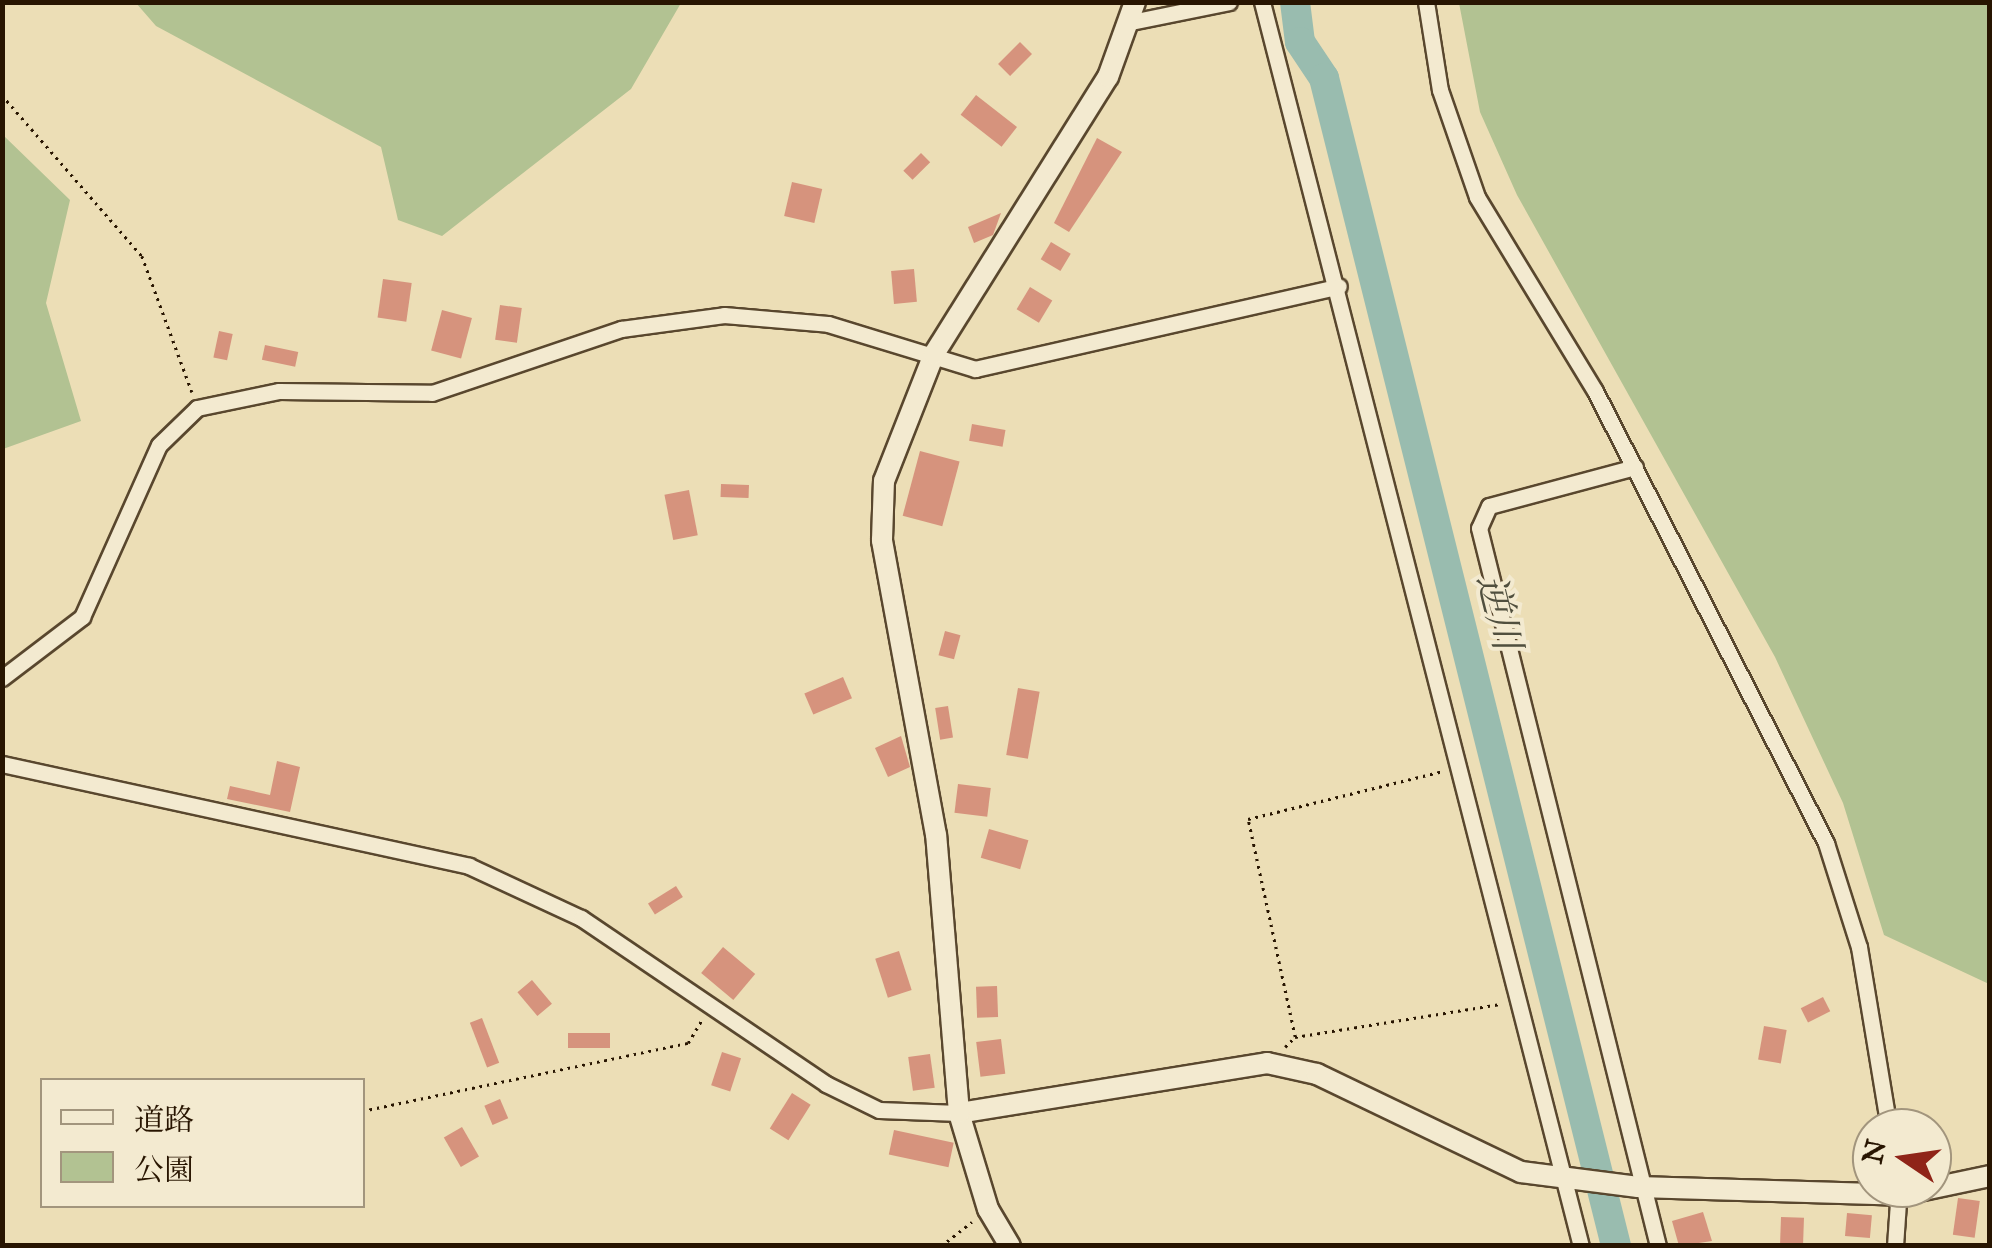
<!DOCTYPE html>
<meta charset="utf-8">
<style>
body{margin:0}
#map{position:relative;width:1992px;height:1248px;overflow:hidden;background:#ecdeb6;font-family:"IM FELL Great Primer","Noto Serif JP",serif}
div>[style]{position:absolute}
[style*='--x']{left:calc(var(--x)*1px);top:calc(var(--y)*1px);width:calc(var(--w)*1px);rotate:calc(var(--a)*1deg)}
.green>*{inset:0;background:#b2c292}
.river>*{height:30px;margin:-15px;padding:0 15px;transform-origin:15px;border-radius:15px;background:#99bcaf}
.building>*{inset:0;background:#d6937d;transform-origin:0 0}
.path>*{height:2.5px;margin-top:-1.25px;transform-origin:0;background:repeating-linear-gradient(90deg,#281501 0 2.5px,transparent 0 7.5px)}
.roads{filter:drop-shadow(2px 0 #59472e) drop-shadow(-2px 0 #59472e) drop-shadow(0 2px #59472e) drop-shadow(0 -2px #59472e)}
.street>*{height:15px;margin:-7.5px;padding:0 7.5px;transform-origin:7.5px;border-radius:7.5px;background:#f3ead0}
.secondary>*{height:20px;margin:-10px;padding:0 10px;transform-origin:10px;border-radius:10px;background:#f3ead0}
span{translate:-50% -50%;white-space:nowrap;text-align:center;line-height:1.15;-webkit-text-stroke:8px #f3ead0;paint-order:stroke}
.water-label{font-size:38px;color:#504f3e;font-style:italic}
.frame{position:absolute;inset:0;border:5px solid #281501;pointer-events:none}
.legend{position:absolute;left:40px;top:1078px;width:325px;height:130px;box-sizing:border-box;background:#f3ead0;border:2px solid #a2957d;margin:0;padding:12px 18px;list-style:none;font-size:30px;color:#281501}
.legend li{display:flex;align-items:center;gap:20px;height:50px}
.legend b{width:50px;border:2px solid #a2957d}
.north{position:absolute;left:1852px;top:1108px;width:100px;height:100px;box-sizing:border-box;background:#f3ead0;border:2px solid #a2957d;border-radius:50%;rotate:283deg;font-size:28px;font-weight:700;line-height:40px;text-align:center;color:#281501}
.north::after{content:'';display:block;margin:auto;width:35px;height:45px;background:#8f2418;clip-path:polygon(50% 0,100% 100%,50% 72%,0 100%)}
</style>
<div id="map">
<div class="green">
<div style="clip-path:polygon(136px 3px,681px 3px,631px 89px,442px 236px,398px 220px,381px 147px,156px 26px)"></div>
<div style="clip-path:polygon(1459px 3px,1989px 3px,1989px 984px,1884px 935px,1843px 803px,1775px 657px,1517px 195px,1480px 112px)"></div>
<div style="clip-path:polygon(3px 135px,70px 200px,46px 303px,81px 421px,3px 449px)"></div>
</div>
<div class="river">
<div style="--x:1295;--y:2;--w:40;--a:82.9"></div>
<div style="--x:1300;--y:42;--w:43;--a:56.3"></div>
<div style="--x:1324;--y:78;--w:1204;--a:75.96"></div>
</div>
<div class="building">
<div style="left:1020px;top:42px;width:17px;height:31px;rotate:45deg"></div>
<div style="left:976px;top:95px;width:52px;height:25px;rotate:38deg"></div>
<div style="clip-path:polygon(1097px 138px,1122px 152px,1069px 232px,1054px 223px)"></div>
<div style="left:921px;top:153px;width:13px;height:25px;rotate:45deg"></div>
<div style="left:792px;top:182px;width:31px;height:35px;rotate:13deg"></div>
<div style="clip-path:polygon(1001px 213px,993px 235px,974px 243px,968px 227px)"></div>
<div style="left:1051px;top:242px;width:23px;height:20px;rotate:31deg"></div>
<div style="left:914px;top:269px;width:33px;height:23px;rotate:85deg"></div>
<div style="left:383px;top:279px;width:29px;height:39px;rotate:8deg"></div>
<div style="left:1030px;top:287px;width:26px;height:26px;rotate:31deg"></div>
<div style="left:500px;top:305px;width:22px;height:35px;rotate:8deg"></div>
<div style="left:442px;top:310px;width:31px;height:42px;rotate:15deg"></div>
<div style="left:219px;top:331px;width:14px;height:27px;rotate:12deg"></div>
<div style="left:265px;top:345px;width:34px;height:15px;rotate:12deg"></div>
<div style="left:972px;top:424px;width:34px;height:17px;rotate:10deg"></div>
<div style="left:920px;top:451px;width:41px;height:67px;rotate:15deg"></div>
<div style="left:721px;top:484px;width:28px;height:13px;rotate:2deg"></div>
<div style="left:689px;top:490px;width:46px;height:25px;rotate:79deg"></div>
<div style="left:945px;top:631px;width:16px;height:25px;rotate:15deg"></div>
<div style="left:843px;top:677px;width:23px;height:42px;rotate:67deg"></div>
<div style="left:1018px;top:688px;width:22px;height:68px;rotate:10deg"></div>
<div style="left:948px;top:706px;width:32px;height:13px;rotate:81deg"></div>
<div style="clip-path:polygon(901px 736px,910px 767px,888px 777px,875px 748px)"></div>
<div style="clip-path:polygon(277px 761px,300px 767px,290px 812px,227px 799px,230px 786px,270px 795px)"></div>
<div style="left:958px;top:784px;width:33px;height:29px;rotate:7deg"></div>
<div style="left:989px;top:829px;width:41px;height:30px;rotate:16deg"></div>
<div style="left:676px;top:886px;width:13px;height:33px;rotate:58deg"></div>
<div style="left:723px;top:947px;width:42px;height:34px;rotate:40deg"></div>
<div style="left:899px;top:951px;width:41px;height:25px;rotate:72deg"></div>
<div style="left:532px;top:980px;width:31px;height:19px;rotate:50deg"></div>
<div style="left:997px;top:986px;width:31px;height:21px;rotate:88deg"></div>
<div style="left:1823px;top:997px;width:16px;height:25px;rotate:63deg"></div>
<div style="left:482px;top:1018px;width:48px;height:13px;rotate:69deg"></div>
<div style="left:1764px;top:1026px;width:23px;height:34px;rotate:10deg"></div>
<div style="left:610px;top:1033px;width:15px;height:42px;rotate:90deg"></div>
<div style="left:1001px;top:1039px;width:35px;height:25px;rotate:83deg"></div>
<div style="left:722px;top:1052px;width:20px;height:35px;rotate:18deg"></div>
<div style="left:930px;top:1054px;width:34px;height:22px;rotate:82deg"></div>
<div style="left:792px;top:1093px;width:22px;height:42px;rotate:32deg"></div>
<div style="left:500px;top:1099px;width:21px;height:17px;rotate:67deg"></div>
<div style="left:462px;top:1127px;width:34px;height:21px;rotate:60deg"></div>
<div style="left:894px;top:1130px;width:61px;height:25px;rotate:12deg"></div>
<div style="left:1958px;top:1198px;width:22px;height:37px;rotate:8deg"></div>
<div style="clip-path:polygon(1703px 1212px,1712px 1241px,1679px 1246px,1672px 1221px)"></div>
<div style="left:1847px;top:1213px;width:25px;height:23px;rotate:5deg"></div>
<div style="left:1781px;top:1217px;width:23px;height:29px;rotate:2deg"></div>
</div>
<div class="path">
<div style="--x:2;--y:95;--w:213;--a:49"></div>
<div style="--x:142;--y:256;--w:145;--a:69.8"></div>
<div style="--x:1295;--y:1037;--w:223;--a:-102.2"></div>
<div style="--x:1248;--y:819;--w:201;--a:-13.8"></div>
<div style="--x:1285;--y:1047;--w:14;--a:-45"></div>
<div style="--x:1295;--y:1037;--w:208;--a:-9.1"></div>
<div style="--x:362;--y:1111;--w:333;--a:-11.8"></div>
<div style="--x:688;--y:1043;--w:26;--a:-59"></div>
<div style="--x:941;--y:1246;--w:39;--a:-38"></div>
</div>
<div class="roads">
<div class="street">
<div style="--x:1262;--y:2;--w:1284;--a:75.62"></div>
<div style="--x:1426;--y:2;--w:89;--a:81"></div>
<div style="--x:1440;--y:90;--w:113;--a:70.9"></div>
<div style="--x:1477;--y:197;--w:227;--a:58.7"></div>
<div style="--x:1595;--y:391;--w:508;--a:62.93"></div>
<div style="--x:1826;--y:843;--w:109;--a:72.4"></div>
<div style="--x:1859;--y:947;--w:183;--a:80.6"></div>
<div style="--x:1131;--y:22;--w:100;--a:-11.5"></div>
<div style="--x:1635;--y:467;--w:151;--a:165"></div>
<div style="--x:1489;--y:506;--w:24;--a:114"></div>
<div style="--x:1479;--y:528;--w:740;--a:76"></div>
<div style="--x:2;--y:678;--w:101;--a:-37.3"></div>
<div style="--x:82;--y:617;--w:188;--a:-65.9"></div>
<div style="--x:159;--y:445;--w:53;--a:-44.2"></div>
<div style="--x:197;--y:408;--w:84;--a:-11.7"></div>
<div style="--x:279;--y:391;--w:153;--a:0.7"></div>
<div style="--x:432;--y:393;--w:200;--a:-18.7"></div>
<div style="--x:621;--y:329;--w:104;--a:-7.7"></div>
<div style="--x:724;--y:315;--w:104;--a:4.9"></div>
<div style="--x:828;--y:324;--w:154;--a:17"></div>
<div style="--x:975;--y:369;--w:373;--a:-12.8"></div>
<div style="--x:2;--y:764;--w:478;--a:12.3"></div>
<div style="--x:469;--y:866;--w:123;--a:24.9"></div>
<div style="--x:581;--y:918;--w:296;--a:34.1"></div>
<div style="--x:826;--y:1084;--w:59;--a:26.1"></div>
<div style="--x:879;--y:1110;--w:80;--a:2.1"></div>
<div style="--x:1895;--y:1246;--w:58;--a:-86.1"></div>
</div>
<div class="secondary">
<div style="--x:959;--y:1113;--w:312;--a:-9.2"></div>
<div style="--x:1267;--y:1063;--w:51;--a:12.4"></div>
<div style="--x:1317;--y:1074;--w:226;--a:25.7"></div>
<div style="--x:1521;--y:1172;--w:118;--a:7.3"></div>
<div style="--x:1638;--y:1187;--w:262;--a:1.7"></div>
<div style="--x:1900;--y:1195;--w:92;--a:-11.9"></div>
<div style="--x:1010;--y:1246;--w:43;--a:-120.7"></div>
<div style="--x:988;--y:1209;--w:100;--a:-106.8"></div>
<div style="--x:959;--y:1113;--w:279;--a:-94.7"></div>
<div style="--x:936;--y:835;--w:300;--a:-100.4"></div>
<div style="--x:882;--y:540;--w:59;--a:-88.1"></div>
<div style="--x:884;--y:481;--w:136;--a:-68.5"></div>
<div style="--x:934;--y:354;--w:327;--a:-57.9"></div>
<div style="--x:1108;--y:77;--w:80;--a:-70.2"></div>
</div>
</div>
<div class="water-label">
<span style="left:1499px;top:612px;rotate:76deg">逆川</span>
</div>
<div class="frame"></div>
<ul class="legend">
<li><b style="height:12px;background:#f3ead0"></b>道路</li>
<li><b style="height:28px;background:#b2c292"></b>公園</li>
</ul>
<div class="north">N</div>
</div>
